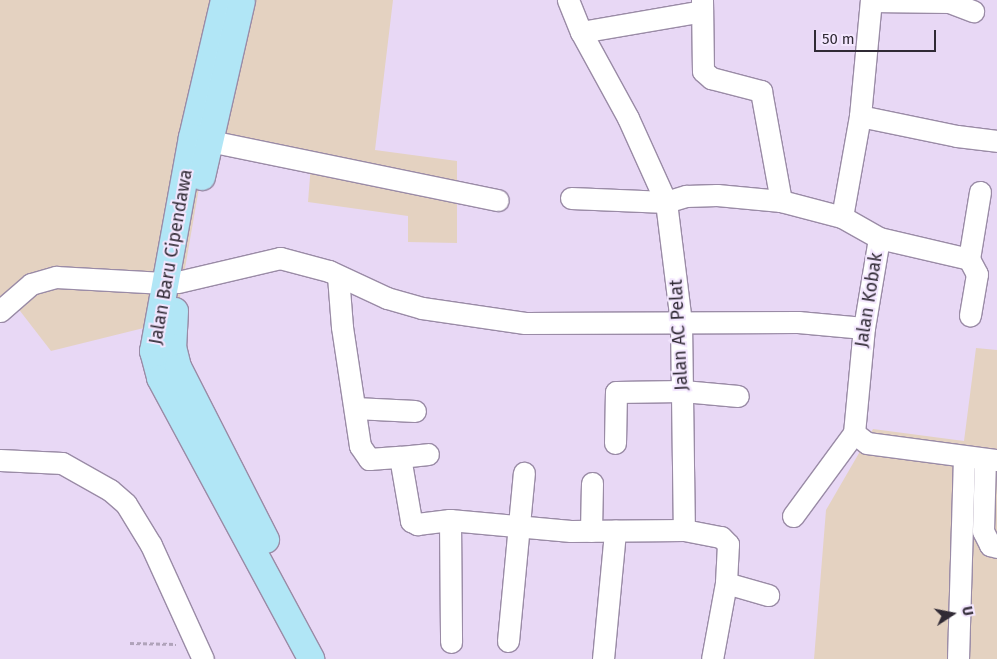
<!DOCTYPE html>
<style>
body{margin:0}
#map{position:relative;width:997px;height:659px;overflow:hidden;background:#e8d8f5;font-family:"Fira Sans",sans-serif}
div>[style]{position:absolute}
[style*='--x']{left:calc(var(--x)*1px);top:calc(var(--y)*1px);width:calc(var(--w)*1px);rotate:calc(var(--a)*1deg)}
.industrial>*{inset:0;background:#e4d2c1}
.path>*{height:3px;margin-top:-1.5px;transform-origin:0;background:repeating-linear-gradient(90deg,#b0a3ba 0 4px,transparent 0 6.5px)}
.roads{filter:drop-shadow(1px 0 #9a8ba6) drop-shadow(-1px 0 #9a8ba6) drop-shadow(0 1px #9a8ba6) drop-shadow(0 -1px #9a8ba6)}
.minor>*{height:21px;margin:-10.5px;padding:0 10.5px;transform-origin:10.5px;border-radius:10.5px;background:#fff}
.major>*{height:26px;margin:-13px;padding:0 13px;transform-origin:13px;border-radius:13px;background:#b1e6f6}
span{translate:-50% -50%;white-space:nowrap;text-align:center;line-height:1.15;-webkit-text-stroke:4px #f3e6fe;paint-order:stroke}
.street-label{font-size:18px;color:#302a35}
.north{position:absolute;left:927px;top:589px;width:50px;height:50px;-webkit-text-stroke:4px #f3e6fe;paint-order:stroke;rotate:79deg;font-size:14px;font-weight:700;line-height:20px;text-align:center;color:#302a35}
.north::after{content:'';display:block;margin:auto;width:18px;height:22px;background:#302a35;clip-path:polygon(50% 0,100% 100%,50% 72%,0 100%)}
.scale{position:absolute;left:814px;top:30px;width:122px;height:22px;box-sizing:border-box;border:2px solid #302a35;border-top:0;padding-left:6px;font-size:15px;line-height:18px;white-space:nowrap;color:#302a35;-webkit-text-stroke:4px #f3e6fe;paint-order:stroke}
</style>
<div id="map">
<div class="industrial">
<div style="clip-path:polygon(0 0,393px 0,375px 150px,457px 161px,457px 243px,408px 242px,408px 216px,308px 202px,311px 164px,207px 142px,176px 320px,51px 351px,10px 298px,0 299px)"></div>
<div style="clip-path:polygon(976px 348px,997px 350px,997px 659px,814px 659px,826px 510px,873px 429px,964px 441px)"></div>
</div>
<div class="path">
<div style="--x:130;--y:643;--w:46;--a:1.2"></div>
</div>
<div class="roads">
<div class="minor">
<div style="--x:568;--y:0;--w:35;--a:68"></div>
<div style="--x:581;--y:32;--w:98;--a:61.3"></div>
<div style="--x:628;--y:118;--w:92;--a:65.7"></div>
<div style="--x:666;--y:202;--w:121;--a:82.9"></div>
<div style="--x:681;--y:322;--w:208;--a:89.2"></div>
<div style="--x:684;--y:530;--w:38;--a:11"></div>
<div style="--x:721;--y:537;--w:10;--a:45"></div>
<div style="--x:728;--y:544;--w:39;--a:93"></div>
<div style="--x:726;--y:583;--w:77;--a:100.4"></div>
<div style="--x:702;--y:0;--w:71;--a:89.2"></div>
<div style="--x:703;--y:71;--w:11;--a:41"></div>
<div style="--x:711;--y:78;--w:52;--a:14.6"></div>
<div style="--x:761;--y:91;--w:112;--a:79.7"></div>
<div style="--x:871;--y:1;--w:78;--a:0.7"></div>
<div style="--x:949;--y:2;--w:26;--a:21"></div>
<div style="--x:581;--y:32;--w:123;--a:-9.8"></div>
<div style="--x:860;--y:116;--w:99;--a:11.7"></div>
<div style="--x:957;--y:136;--w:40;--a:7.1"></div>
<div style="--x:195;--y:138;--w:309;--a:11.6"></div>
<div style="--x:571;--y:198;--w:95;--a:2.4"></div>
<div style="--x:666;--y:202;--w:21;--a:-17"></div>
<div style="--x:686;--y:196;--w:31;--a:-2"></div>
<div style="--x:717;--y:195;--w:64;--a:5.4"></div>
<div style="--x:781;--y:201;--w:63;--a:14.7"></div>
<div style="--x:842;--y:217;--w:43;--a:29.6"></div>
<div style="--x:879;--y:238;--w:92;--a:13.1"></div>
<div style="--x:969;--y:259;--w:17;--a:62"></div>
<div style="--x:977;--y:274;--w:42;--a:99.7"></div>
<div style="--x:842;--y:217;--w:103;--a:-79.9"></div>
<div style="--x:860;--y:116;--w:117;--a:-84.6"></div>
<div style="--x:969;--y:259;--w:68;--a:-80.7"></div>
<div style="--x:338;--y:276;--w:51;--a:85.5"></div>
<div style="--x:342;--y:327;--w:120;--a:81.4"></div>
<div style="--x:360;--y:446;--w:16;--a:55"></div>
<div style="--x:369;--y:459;--w:31;--a:-4"></div>
<div style="--x:400;--y:457;--w:65;--a:80.2"></div>
<div style="--x:411;--y:521;--w:7;--a:27"></div>
<div style="--x:417;--y:524;--w:33;--a:-7"></div>
<div style="--x:450;--y:520;--w:121;--a:5.2"></div>
<div style="--x:571;--y:531;--w:113;--a:-0.5"></div>
<div style="--x:178;--y:282;--w:105;--a:-13.2"></div>
<div style="--x:280;--y:258;--w:51;--a:14.9"></div>
<div style="--x:329;--y:271;--w:64;--a:25"></div>
<div style="--x:387;--y:298;--w:36;--a:16"></div>
<div style="--x:422;--y:308;--w:104;--a:8.3"></div>
<div style="--x:525;--y:323;--w:273;--a:-0.2"></div>
<div style="--x:798;--y:322;--w:66;--a:5.2"></div>
<div style="--x:0;--y:311;--w:41;--a:-41.1"></div>
<div style="--x:31;--y:284;--w:26;--a:-16"></div>
<div style="--x:56;--y:277;--w:108;--a:3.2"></div>
<div style="--x:355;--y:408;--w:60;--a:2.9"></div>
<div style="--x:854;--y:433;--w:105;--a:-84.6"></div>
<div style="--x:864;--y:328;--w:91;--a:-80.5"></div>
<div style="--x:854;--y:433;--w:16;--a:38"></div>
<div style="--x:867;--y:443;--w:131;--a:7.5"></div>
<div style="--x:615;--y:443;--w:51;--a:-88.9"></div>
<div style="--x:616;--y:392;--w:67;--a:-0.9"></div>
<div style="--x:683;--y:391;--w:55;--a:5.2"></div>
<div style="--x:400;--y:457;--w:28;--a:-6"></div>
<div style="--x:985;--y:459;--w:72;--a:91.6"></div>
<div style="--x:983;--y:531;--w:16;--a:63"></div>
<div style="--x:990;--y:545;--w:7;--a:16"></div>
<div style="--x:0;--y:460;--w:62;--a:2.8"></div>
<div style="--x:62;--y:463;--w:55;--a:29.4"></div>
<div style="--x:110;--y:490;--w:21;--a:41"></div>
<div style="--x:126;--y:504;--w:48;--a:58.6"></div>
<div style="--x:151;--y:545;--w:125;--a:65.5"></div>
<div style="--x:793;--y:516;--w:103;--a:-53.7"></div>
<div style="--x:450;--y:520;--w:122;--a:89.5"></div>
<div style="--x:591;--y:531;--w:48;--a:-88.8"></div>
<div style="--x:726;--y:583;--w:44;--a:15.9"></div>
<div style="--x:508;--y:641;--w:169;--a:-84.6"></div>
<div style="--x:603;--y:659;--w:129;--a:-84.6"></div>
<div style="--x:958;--y:659;--w:202;--a:-88.3"></div>
</div>
<div class="major">
<div style="--x:224;--y:0;--w:141;--a:103.1"></div>
<div style="--x:192;--y:137;--w:218;--a:100.3"></div>
<div style="--x:153;--y:351;--w:28;--a:75"></div>
<div style="--x:160;--y:378;--w:319;--a:61.7"></div>
<div style="--x:202;--y:177;--w:180;--a:-77.2"></div>
<div style="--x:175;--y:311;--w:36;--a:93"></div>
<div style="--x:173;--y:347;--w:21;--a:76"></div>
<div style="--x:178;--y:367;--w:194;--a:63"></div>
</div>
</div>
<div class="street-label">
<span style="left:171px;top:257px;rotate:-80deg">Jalan Baru Cipendawa</span>
<span style="left:869px;top:300px;rotate:-81deg">Jalan Kobak</span>
<span style="left:679px;top:335px;rotate:-93deg">Jalan AC Pelat</span>
</div>
<div class="north">U</div>
<div class="scale">50 m</div>
</div>
